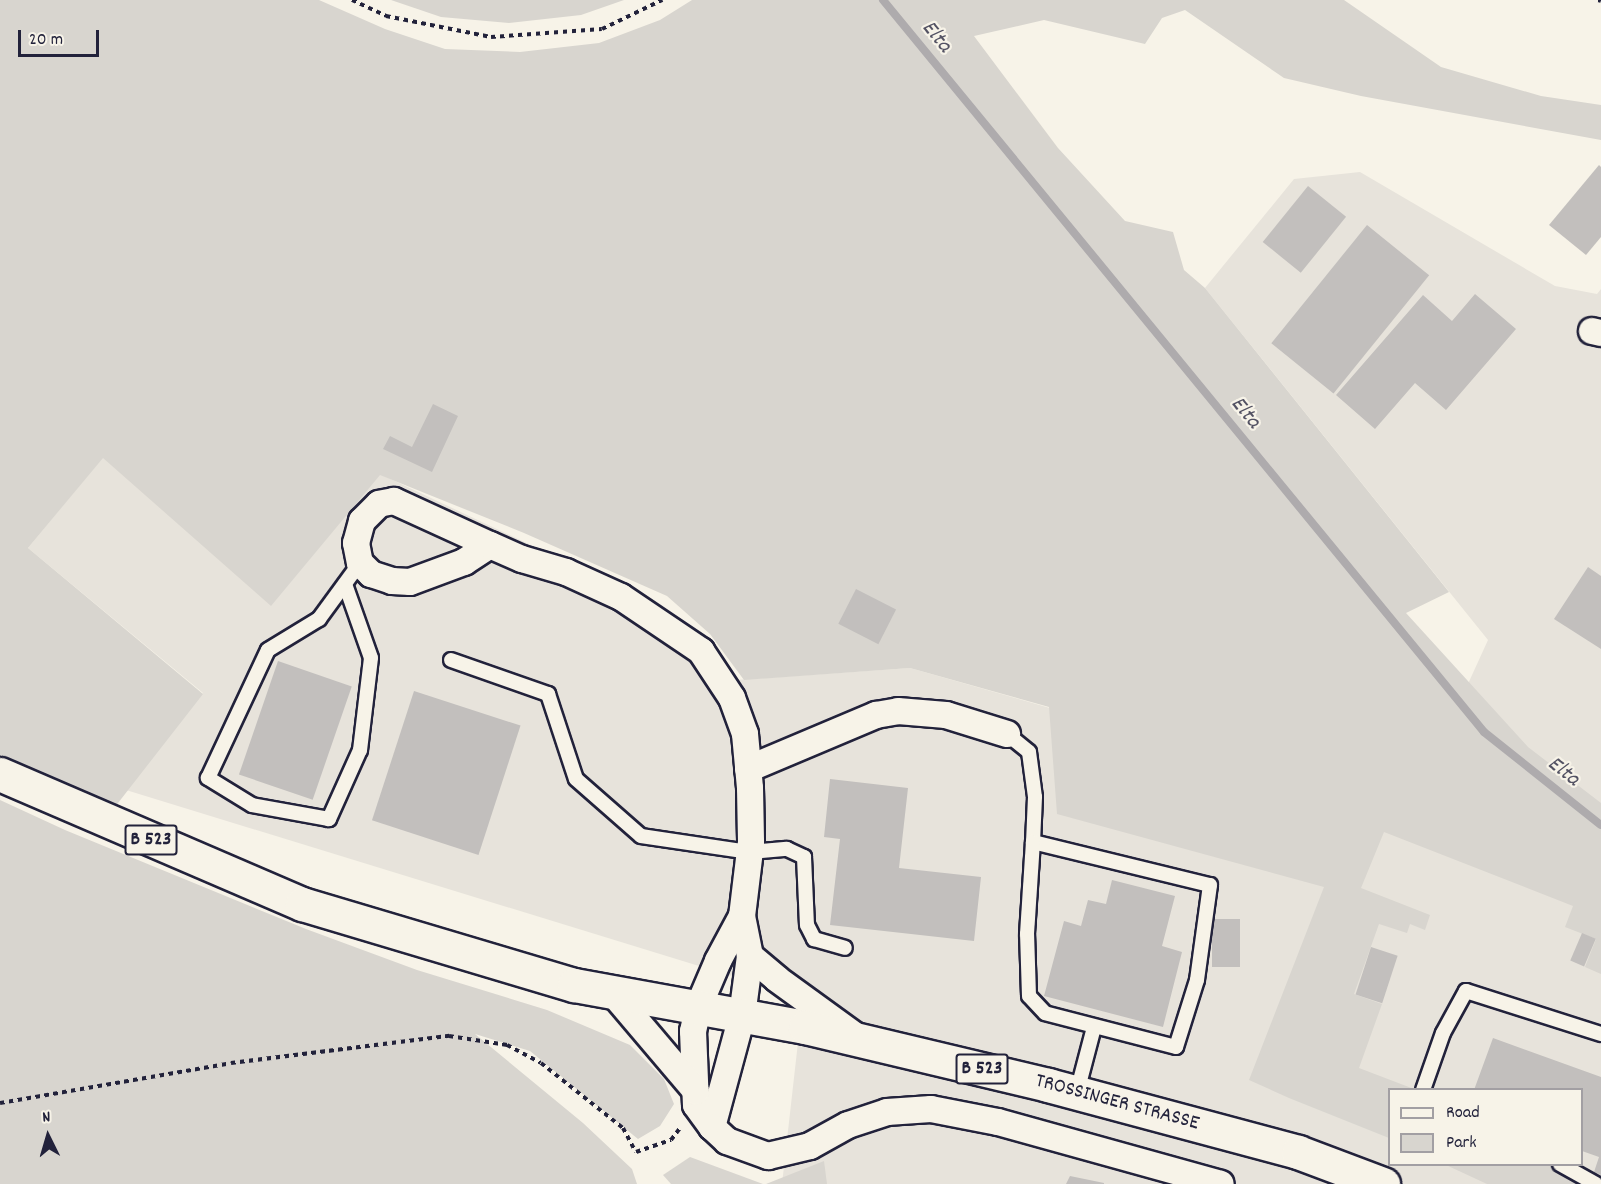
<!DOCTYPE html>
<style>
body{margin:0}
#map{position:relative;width:1601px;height:1184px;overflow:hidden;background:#f7f3e8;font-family:Dekko,sans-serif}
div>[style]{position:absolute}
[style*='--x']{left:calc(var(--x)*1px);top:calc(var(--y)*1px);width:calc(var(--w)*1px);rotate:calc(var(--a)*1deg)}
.built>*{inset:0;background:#e7e3db}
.green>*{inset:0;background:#d8d5cf}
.stream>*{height:8px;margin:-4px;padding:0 4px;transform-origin:4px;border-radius:4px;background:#aeabad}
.building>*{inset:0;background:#c2bfbd;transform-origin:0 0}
.path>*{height:4px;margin-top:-2px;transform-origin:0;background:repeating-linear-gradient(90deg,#22223b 0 4.5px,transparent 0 9px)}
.roads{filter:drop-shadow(2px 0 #22223b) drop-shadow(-2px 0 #22223b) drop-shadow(0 2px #22223b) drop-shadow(0 -2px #22223b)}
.lane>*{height:14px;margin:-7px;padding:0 7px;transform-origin:7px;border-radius:7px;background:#f7f3e8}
.street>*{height:26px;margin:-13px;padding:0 13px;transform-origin:13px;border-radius:13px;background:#f7f3e8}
.primary>*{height:33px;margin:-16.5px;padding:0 16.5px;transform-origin:16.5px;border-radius:16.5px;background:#f7f3e8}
span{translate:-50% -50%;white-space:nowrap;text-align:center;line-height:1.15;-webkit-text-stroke:4.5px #f7f3e8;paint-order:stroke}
.shield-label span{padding:2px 4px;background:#f7f3e8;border:2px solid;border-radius:4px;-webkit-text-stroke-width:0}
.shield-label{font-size:20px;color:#22223b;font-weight:700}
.street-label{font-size:21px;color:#22223b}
.water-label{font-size:22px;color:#535263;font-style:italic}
.legend{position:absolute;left:1388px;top:1088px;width:195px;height:78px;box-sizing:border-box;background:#f7f3e8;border:2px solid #a29fa3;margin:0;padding:8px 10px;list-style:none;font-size:18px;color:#22223b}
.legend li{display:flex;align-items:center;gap:12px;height:30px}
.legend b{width:30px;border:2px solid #a29fa3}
.north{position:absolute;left:18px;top:1106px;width:60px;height:60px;-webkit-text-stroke:4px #f7f3e8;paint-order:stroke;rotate:355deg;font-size:16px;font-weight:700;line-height:24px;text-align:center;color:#22223b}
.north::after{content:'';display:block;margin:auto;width:21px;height:27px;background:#22223b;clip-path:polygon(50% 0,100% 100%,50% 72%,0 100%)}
.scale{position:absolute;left:18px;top:30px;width:81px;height:27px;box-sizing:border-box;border:3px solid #22223b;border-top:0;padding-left:8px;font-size:18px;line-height:21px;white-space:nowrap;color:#22223b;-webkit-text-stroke:4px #f7f3e8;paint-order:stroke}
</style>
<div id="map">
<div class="built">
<div style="clip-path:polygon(evenodd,1360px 172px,1555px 286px,1597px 294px,1601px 289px,1601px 1184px,782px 1184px,803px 998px,126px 790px,203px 693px,28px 548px,103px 457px,271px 605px,380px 474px,658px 605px,688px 636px,721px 681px,910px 668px,1050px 708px,1431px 765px,1488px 640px,1205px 288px,1294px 179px,1360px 172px,1390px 1090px,1582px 1090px,1582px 1164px,1390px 1164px,1390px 1090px)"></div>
</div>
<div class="green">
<div style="clip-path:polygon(0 0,319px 0,385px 29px,445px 49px,520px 52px,599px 43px,660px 20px,692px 0,1344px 0,1441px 67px,1541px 96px,1601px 105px,1601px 140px,1361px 96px,1284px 78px,1185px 10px,1162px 18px,1145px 44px,1044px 20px,974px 36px,1058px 148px,1125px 221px,1173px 232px,1184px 270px,1205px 288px,1449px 592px,1406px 613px,1528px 747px,1601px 803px,1601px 974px,1585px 967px,1596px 939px,1565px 927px,1573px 906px,1384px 832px,1361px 888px,1430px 915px,1425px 930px,1410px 924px,1407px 933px,1379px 924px,1354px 994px,1382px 1004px,1359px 1068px,1414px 1089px,1390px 1090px,1389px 1138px,1289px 1098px,1249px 1080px,1324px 887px,1057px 814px,1049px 707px,910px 668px,744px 680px,710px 634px,667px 596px,524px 533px,380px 475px,271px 606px,103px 458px,28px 548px,203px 694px,111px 812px,0 759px)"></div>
<div style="clip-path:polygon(391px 0,624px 0,581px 15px,509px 23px,441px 17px)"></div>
<div style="clip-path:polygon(0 800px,65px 830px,306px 929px,417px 970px,547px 1010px,630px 1045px,664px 1079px,674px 1104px,660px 1126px,638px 1139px,530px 1051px,475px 1034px,583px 1123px,632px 1169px,637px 1184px,0 1184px)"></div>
<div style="clip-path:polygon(690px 1157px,763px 1184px,671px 1184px,663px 1175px)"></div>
<div style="clip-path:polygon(824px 1161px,827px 1184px,766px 1184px)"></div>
<div style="clip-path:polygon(1446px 1165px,1560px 1165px,1596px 1184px,1487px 1184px)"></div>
</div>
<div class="stream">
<div style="--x:883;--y:0;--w:947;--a:50.61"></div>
<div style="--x:1484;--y:732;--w:149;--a:38.5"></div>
</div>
<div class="building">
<div style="clip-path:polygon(1599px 165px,1601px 167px,1601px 237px,1586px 255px,1549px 225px)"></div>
<div style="left:1308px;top:186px;width:49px;height:72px;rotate:39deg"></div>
<div style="left:1367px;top:225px;width:80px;height:152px;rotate:39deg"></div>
<div style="clip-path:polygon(1475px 294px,1516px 329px,1446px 410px,1415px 383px,1375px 429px,1336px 395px,1423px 295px,1452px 321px)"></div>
<div style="clip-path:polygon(433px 404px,458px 416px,432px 472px,383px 449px,390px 436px,412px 447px)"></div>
<div style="clip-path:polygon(1588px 567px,1601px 576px,1601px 649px,1554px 619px)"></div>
<div style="left:856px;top:589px;width:45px;height:39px;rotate:27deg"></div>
<div style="left:278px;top:661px;width:78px;height:120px;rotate:19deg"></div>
<div style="left:414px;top:691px;width:112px;height:136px;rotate:18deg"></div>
<div style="clip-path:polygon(830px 779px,908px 788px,899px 868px,981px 877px,974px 941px,830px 925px,840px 839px,824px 837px)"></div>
<div style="clip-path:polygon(1112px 880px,1175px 896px,1162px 946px,1182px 952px,1163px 1027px,1044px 996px,1064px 921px,1081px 926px,1088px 900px,1106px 904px)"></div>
<div style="left:1212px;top:919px;width:28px;height:48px"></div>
<div style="left:1582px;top:933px;width:15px;height:30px;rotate:23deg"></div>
<div style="left:1371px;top:947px;width:28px;height:50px;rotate:18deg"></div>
<div style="clip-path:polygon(1493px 1038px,1601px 1077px,1601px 1175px,1594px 1172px,1599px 1157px,1582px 1151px,1582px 1090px,1474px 1090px)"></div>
<div style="clip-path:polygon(1070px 1176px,1104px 1183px,1104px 1184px,1066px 1184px)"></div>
</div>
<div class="path">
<div style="--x:352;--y:0;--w:38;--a:25"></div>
<div style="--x:386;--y:16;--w:107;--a:11.3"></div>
<div style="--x:491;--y:37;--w:111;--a:-4.1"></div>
<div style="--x:602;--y:29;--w:67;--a:-25.8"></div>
<div style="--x:1598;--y:0;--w:3;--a:18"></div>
<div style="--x:0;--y:1103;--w:234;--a:-9.8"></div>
<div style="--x:231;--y:1063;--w:220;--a:-7.1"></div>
<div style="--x:449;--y:1036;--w:59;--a:8.8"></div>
<div style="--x:507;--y:1045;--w:38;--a:28"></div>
<div style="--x:541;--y:1063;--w:105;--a:38.4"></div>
<div style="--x:623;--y:1128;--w:27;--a:62"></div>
<div style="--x:636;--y:1152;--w:37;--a:-19"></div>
<div style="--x:671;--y:1140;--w:15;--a:-53"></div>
</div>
<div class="roads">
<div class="lane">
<div style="--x:345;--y:584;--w:78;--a:70.6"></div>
<div style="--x:371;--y:658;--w:93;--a:96.8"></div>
<div style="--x:360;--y:750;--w:76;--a:114.2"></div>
<div style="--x:329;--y:819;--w:78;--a:-169.7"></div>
<div style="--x:252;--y:805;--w:52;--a:-148.5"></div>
<div style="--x:208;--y:778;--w:141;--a:-64.9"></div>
<div style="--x:268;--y:650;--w:60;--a:-31.3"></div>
<div style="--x:319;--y:619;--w:69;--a:-53.8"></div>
<div style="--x:451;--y:660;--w:103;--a:19.3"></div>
<div style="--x:548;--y:694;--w:89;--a:71.8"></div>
<div style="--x:576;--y:779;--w:86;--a:41.2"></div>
<div style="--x:641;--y:836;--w:110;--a:8.4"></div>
<div style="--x:750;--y:852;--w:37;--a:-5"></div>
<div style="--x:787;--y:849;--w:19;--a:25"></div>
<div style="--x:804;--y:857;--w:68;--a:87.5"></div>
<div style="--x:807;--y:925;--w:16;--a:63"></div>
<div style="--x:814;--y:939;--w:32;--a:16"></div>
<div style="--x:1007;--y:734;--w:28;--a:39"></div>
<div style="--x:1029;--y:752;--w:45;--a:82.4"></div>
<div style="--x:1035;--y:797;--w:45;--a:92.5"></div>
<div style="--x:1033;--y:842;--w:182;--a:13.7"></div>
<div style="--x:1210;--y:885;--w:96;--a:97.8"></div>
<div style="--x:1197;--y:980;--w:70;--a:107.4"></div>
<div style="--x:1176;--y:1047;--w:135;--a:-165.5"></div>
<div style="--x:1045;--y:1013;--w:23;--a:-133"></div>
<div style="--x:1029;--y:996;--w:62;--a:-91.8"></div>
<div style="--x:1027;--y:934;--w:92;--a:-86.3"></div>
<div style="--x:1423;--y:1090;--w:60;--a:-70.7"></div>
<div style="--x:1443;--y:1033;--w:48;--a:-61.3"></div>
<div style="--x:1466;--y:991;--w:142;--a:17.7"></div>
<div style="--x:1077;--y:1092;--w:67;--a:-75.3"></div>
<div style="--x:1560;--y:1164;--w:41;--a:29.1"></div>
</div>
<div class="street">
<div style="--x:1592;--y:331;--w:9;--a:13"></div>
<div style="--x:490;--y:545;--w:106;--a:-155.4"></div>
<div style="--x:394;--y:501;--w:15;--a:169"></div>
<div style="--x:379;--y:504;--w:24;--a:135"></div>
<div style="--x:362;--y:521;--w:23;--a:105"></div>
<div style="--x:356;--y:543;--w:20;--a:79"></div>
<div style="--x:360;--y:563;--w:16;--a:45"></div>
<div style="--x:371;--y:574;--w:22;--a:18"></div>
<div style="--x:392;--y:581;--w:18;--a:3"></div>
<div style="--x:410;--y:582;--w:58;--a:-20.3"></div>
<div style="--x:464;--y:562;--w:31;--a:-33"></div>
<div style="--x:490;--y:545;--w:35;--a:24"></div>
<div style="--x:522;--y:559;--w:46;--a:16.5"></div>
<div style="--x:566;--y:572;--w:60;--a:24.4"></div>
<div style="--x:621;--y:597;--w:97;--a:34"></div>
<div style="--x:701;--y:651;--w:56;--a:56.6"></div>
<div style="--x:732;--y:698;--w:38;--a:70"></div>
<div style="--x:745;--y:734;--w:54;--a:84.7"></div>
<div style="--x:750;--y:788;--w:54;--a:88.9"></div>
<div style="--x:751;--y:842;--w:75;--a:96.9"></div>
<div style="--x:742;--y:916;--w:41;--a:78.7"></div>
<div style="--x:750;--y:956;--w:61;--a:97.6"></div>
<div style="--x:742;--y:1016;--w:115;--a:105.1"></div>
<div style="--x:748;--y:769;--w:139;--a:-22.9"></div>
<div style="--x:876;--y:715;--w:22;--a:-10"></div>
<div style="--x:898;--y:711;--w:48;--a:4.8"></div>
<div style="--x:946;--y:715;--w:64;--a:17.3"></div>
<div style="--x:742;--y:916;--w:51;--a:118.1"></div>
<div style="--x:718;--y:961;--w:51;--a:113.1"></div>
<div style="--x:698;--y:1008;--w:24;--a:102"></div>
<div style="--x:693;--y:1031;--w:74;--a:87.7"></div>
<div style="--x:696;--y:1105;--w:27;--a:54"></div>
<div style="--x:712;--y:1127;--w:21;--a:43"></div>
<div style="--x:727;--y:1141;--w:44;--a:20.1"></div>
<div style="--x:768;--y:1156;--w:43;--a:-13.4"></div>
<div style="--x:810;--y:1146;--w:43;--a:-28.9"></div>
<div style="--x:848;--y:1125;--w:41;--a:-18.4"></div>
<div style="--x:887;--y:1112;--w:44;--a:-3.9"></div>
<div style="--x:931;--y:1109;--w:68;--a:11"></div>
<div style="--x:998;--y:1122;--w:231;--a:15.5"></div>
<div style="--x:750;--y:956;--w:35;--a:40"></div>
<div style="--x:777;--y:979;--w:95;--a:36"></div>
<div style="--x:612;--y:992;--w:130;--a:49.7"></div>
</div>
<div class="primary">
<div style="--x:0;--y:774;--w:329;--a:23.3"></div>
<div style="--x:302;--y:904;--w:284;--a:16.6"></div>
<div style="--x:574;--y:985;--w:235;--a:10.3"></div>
<div style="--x:805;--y:1027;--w:250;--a:13.4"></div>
<div style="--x:1048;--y:1085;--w:259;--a:15"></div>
<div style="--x:1298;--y:1152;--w:91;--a:20.6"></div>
</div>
</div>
<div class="shield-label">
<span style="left:151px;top:840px">B 523</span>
<span style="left:982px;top:1069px">B 523</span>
</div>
<div class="street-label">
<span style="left:1117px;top:1103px;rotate:15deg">TROSSINGER STRASSE</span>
</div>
<div class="water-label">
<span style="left:936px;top:37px;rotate:51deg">Elta</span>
<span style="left:1245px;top:413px;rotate:51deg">Elta</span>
<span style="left:1563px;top:772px;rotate:38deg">Elta</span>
</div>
<ul class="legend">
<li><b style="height:8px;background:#f7f3e8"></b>Road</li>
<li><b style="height:16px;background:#d8d5cf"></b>Park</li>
</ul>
<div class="north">N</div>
<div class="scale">20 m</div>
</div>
